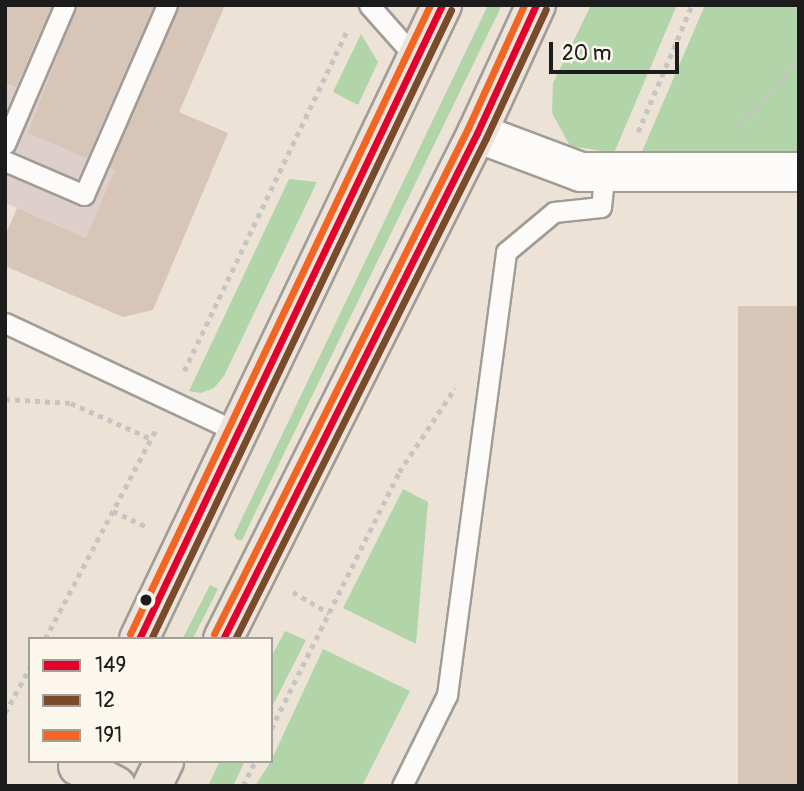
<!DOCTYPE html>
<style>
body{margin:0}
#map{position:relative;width:804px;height:791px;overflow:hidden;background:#ece3d6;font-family:Pangolin,sans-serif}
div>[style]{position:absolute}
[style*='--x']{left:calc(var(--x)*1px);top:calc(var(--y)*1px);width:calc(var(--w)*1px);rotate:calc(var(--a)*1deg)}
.industrial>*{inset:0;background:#decfcc}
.green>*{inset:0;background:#b1d5a9;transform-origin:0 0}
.building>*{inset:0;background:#d7c5b8;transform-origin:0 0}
.path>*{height:4.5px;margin-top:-2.25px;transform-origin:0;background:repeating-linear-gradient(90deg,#c7c5c2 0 5px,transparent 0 10px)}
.roads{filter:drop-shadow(2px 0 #a19c95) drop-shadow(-2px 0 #a19c95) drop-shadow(0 2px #a19c95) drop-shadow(0 -2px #a19c95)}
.service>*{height:19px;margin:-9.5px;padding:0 9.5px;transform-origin:9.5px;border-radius:9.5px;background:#fcfbf9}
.minor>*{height:38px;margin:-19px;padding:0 19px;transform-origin:19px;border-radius:19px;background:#fcfbf9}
.primary>*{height:38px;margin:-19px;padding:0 19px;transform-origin:19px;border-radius:19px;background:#ede5dd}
.bus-1>*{height:7px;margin:-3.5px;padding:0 3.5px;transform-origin:3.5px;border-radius:3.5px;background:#e4002b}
.bus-2>*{height:7px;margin:-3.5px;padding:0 3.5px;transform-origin:3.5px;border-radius:3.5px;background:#7a4b2a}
.bus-3>*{height:7px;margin:-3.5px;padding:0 3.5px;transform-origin:3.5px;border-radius:3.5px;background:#f26522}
.dots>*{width:19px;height:19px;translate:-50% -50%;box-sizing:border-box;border:4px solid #fbf7ec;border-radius:50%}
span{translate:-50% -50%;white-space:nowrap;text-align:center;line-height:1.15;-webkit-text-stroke:5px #fbf7ec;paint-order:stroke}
.frame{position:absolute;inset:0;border:7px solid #1c1c1c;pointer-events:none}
.legend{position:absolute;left:28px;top:637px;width:245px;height:126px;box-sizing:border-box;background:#fbf7ec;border:2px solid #a29f99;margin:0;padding:9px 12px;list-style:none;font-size:21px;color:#1c1c1c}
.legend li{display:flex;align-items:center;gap:14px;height:35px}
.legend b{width:35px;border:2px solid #a29f99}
.scale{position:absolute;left:549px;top:42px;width:130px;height:32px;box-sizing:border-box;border:4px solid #1c1c1c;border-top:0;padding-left:9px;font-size:21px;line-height:24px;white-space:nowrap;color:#1c1c1c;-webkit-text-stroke:5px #fbf7ec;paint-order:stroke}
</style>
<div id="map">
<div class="industrial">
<div style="clip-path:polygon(5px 5px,225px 5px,119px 252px,5px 203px)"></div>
</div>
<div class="green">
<div style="clip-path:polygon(488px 5px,502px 5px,242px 540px,237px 540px,234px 535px)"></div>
<div style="clip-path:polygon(591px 5px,677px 5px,614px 153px,570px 146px,552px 113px,553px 83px)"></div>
<div style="clip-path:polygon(705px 5px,799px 5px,799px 154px,641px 154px)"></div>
<div style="clip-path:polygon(361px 34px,378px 62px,358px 105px,333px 92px)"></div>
<div style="clip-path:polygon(289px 179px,317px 182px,224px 376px,214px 388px,201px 393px,189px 391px)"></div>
<div style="clip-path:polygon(403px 489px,428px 502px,416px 644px,343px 608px)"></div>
<div style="left:210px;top:585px;width:9px;height:60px;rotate:27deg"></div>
<div style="clip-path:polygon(285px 631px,306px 640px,271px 709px,271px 657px)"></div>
<div style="clip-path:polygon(323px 649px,410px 691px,362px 786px,255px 786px,271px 761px)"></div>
<div style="clip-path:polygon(220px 761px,245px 761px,233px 786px,208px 786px)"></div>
</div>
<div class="building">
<div style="clip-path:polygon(5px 5px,52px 5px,16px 87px,5px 83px)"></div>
<div style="clip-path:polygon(77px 5px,154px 5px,87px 158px,28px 133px)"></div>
<div style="clip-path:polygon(179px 5px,225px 5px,179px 112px,228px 133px,153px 310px,123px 317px,5px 266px,5px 236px,17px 208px,86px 238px,115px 170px,109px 167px)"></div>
<div style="left:738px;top:306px;width:61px;height:480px"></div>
</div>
<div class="path">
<div style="--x:736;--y:129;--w:93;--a:-47.2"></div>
<div style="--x:638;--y:132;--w:138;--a:-67"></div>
<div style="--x:184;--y:371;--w:380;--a:-64.4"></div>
<div style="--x:5;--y:399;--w:66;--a:3.5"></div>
<div style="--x:71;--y:403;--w:89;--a:24"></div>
<div style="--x:113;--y:511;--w:38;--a:25"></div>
<div style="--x:293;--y:592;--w:42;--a:30.3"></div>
<div style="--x:45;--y:639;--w:238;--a:-62.1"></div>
<div style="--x:5;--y:713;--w:52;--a:-61.5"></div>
<div style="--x:271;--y:729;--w:287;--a:-63.5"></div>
<div style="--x:399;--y:472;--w:101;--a:-56.3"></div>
<div style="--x:243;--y:786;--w:28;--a:-64"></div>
</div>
<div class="roads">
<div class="service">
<div style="--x:369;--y:5;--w:72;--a:48.4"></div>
<div style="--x:5;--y:144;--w:151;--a:-66.7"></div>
<div style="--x:5;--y:161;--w:86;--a:23.3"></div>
<div style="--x:84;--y:195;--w:207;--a:-66.4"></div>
<div style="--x:5;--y:323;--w:257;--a:25.1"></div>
<div style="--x:402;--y:786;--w:102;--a:-63.7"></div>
<div style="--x:447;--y:695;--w:447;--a:-82.4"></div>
<div style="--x:506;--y:252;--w:62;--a:-39.8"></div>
<div style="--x:554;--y:212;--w:47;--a:-6.1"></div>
<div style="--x:601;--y:207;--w:36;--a:-84"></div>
</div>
<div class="minor">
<div style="--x:477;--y:133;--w:111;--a:20.6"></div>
<div style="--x:581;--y:172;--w:218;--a:0"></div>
</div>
<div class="primary">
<div style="--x:139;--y:639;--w:703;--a:-64.46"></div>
<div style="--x:223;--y:639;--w:566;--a:-63.34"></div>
<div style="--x:477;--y:133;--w:141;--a:-65.3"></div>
<div style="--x:78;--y:766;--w:43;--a:27.8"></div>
<div style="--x:152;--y:786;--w:28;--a:-64"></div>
</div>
</div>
<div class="bus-1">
<div style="--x:139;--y:639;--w:703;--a:-64.46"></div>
<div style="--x:223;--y:639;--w:566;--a:-63.34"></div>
<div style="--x:477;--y:133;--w:141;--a:-65.3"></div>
</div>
<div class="bus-2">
<div style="--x:151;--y:639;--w:697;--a:-64.5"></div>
<div style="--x:235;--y:639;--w:560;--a:-63.39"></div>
<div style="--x:486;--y:138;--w:142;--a:-65.1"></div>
</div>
<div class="bus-3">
<div style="--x:130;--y:634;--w:697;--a:-64.5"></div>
<div style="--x:214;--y:634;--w:566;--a:-63.34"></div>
<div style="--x:468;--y:128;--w:135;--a:-65.5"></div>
</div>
<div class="dots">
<div style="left:146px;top:600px;background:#1c1c1c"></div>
</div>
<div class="frame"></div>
<ul class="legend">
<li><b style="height:9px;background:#e4002b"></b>149</li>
<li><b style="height:9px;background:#7a4b2a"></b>12</li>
<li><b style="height:9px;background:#f26522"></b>191</li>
</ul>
<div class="scale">20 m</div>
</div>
